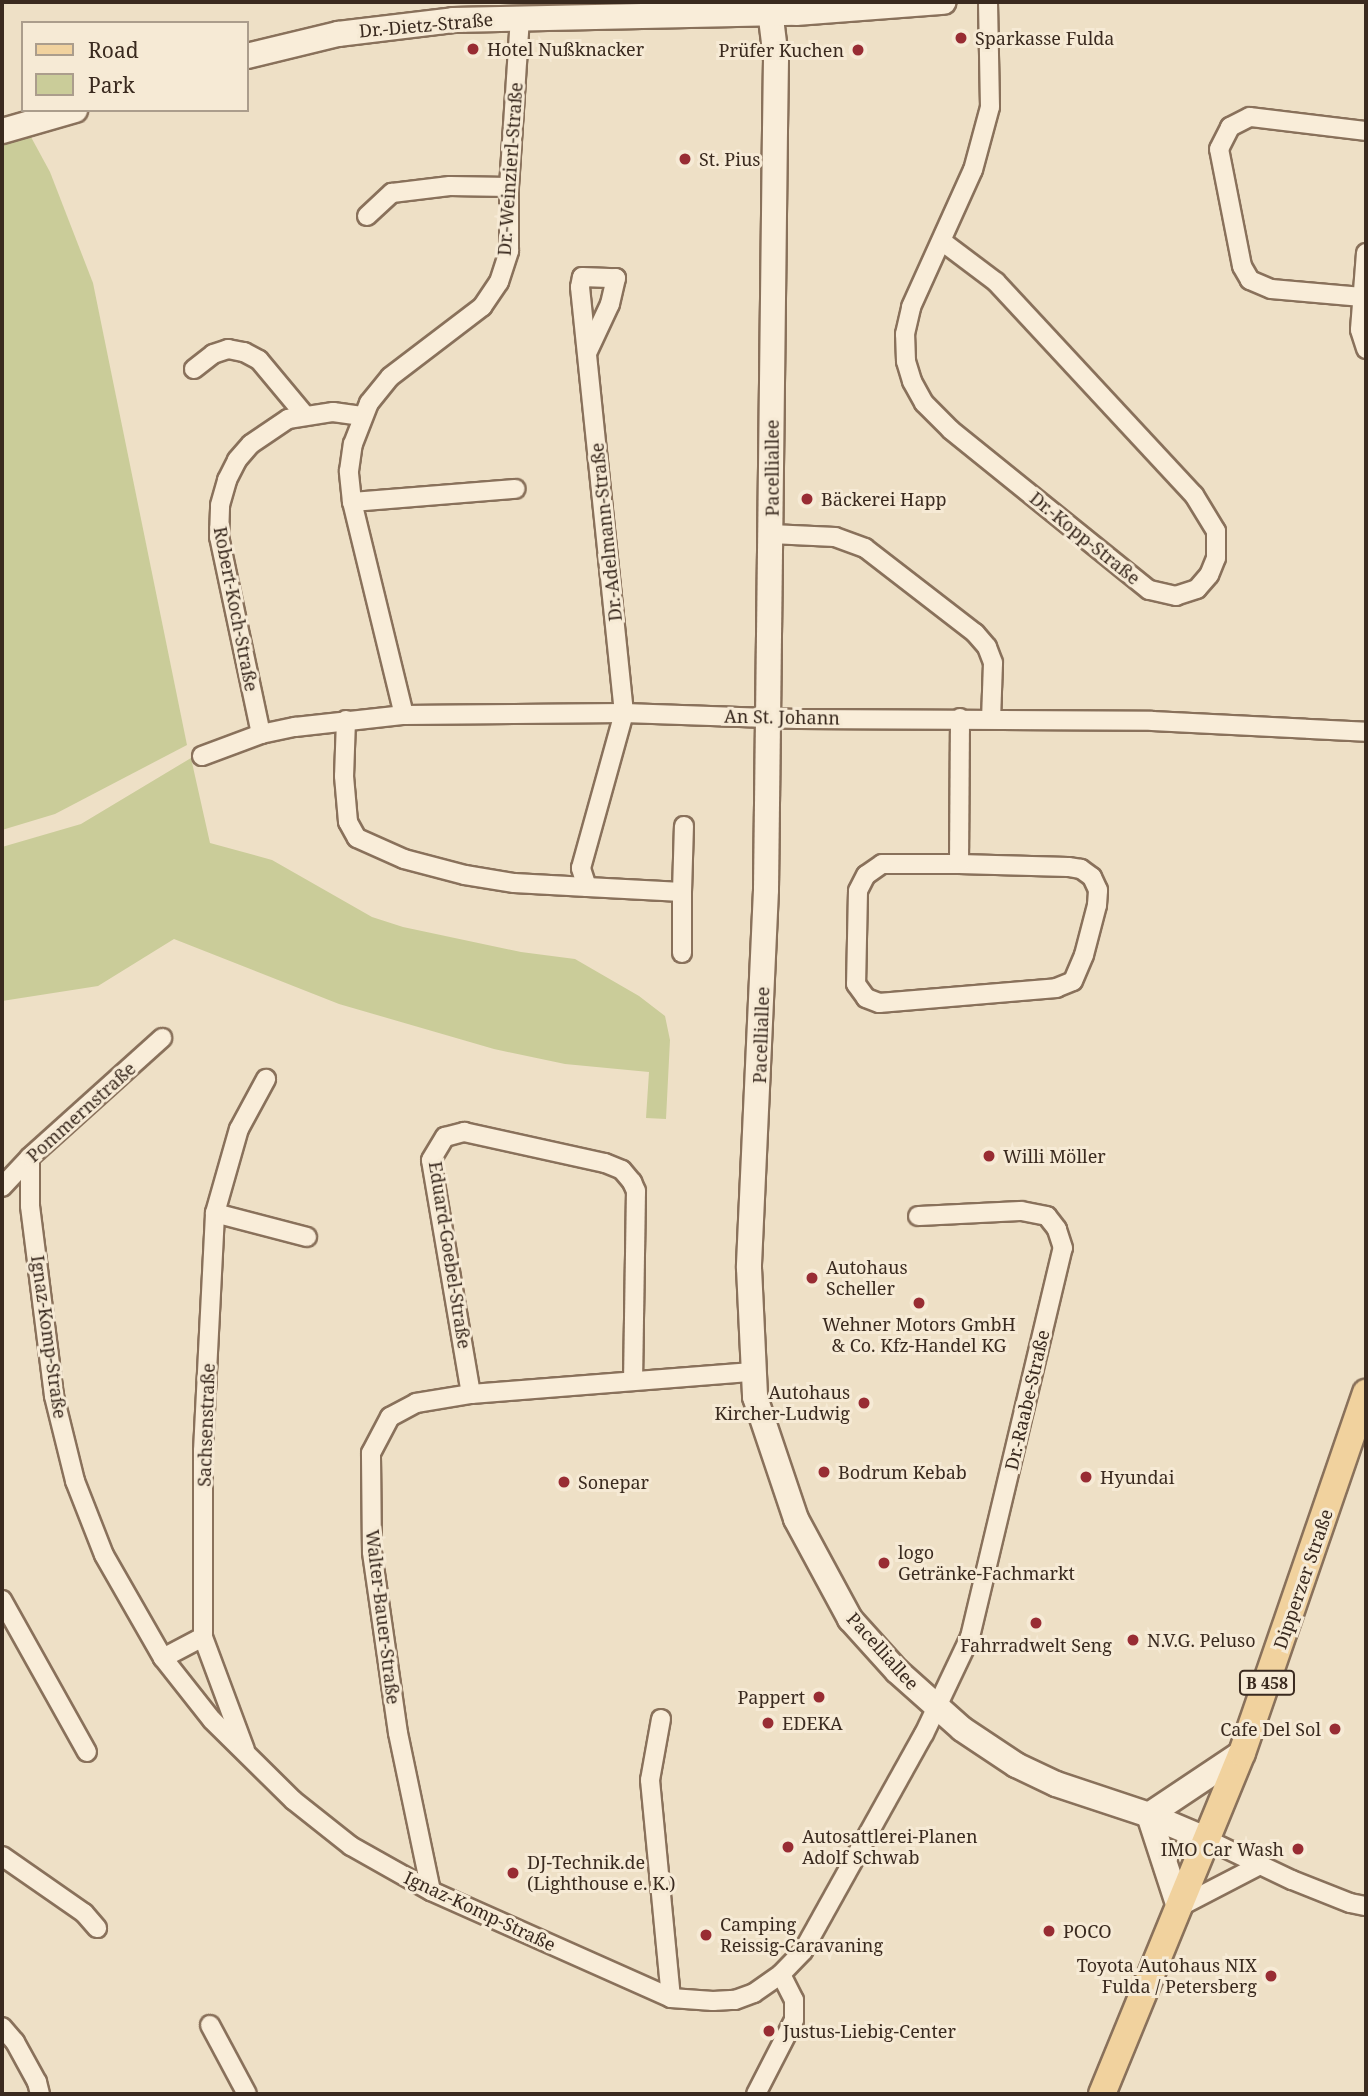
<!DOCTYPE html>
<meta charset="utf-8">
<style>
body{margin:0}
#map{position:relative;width:1368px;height:2096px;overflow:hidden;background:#eee0c6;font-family:"Noto Serif",serif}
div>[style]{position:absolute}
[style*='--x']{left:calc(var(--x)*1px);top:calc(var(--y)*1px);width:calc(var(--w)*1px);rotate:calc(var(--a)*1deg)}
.green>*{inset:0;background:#cacc99}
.roads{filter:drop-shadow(2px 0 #89715b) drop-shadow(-2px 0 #89715b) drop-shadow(0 2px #89715b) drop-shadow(0 -2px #89715b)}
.minor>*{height:18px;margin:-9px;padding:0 9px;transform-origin:9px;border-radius:9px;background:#f9edd9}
.secondary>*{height:24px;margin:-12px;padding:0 12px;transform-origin:12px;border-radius:12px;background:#f9edd9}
.primary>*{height:26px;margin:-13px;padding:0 13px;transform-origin:13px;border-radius:13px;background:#f1d29e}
.dots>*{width:19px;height:19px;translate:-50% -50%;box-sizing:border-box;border:4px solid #f6ead5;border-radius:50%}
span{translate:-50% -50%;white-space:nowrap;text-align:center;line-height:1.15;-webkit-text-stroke:6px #f6ead5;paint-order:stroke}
.shield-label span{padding:2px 5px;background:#f6ead5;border:2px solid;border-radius:5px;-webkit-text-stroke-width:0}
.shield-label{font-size:16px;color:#3a2a1f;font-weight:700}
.street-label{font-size:18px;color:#3a2a1f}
.poi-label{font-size:18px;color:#3a2a1f}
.left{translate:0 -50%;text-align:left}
.right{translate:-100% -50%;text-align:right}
.frame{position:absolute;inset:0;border:4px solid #3a2a1f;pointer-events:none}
.legend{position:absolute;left:21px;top:21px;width:228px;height:91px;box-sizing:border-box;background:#f6ead5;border:2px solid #ab9d8c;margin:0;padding:9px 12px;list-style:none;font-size:21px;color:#3a2a1f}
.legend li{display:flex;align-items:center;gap:14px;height:35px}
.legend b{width:35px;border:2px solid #ab9d8c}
</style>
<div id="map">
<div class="green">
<div style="clip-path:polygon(31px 137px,50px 172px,93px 283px,187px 745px,55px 814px,2px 830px,2px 144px)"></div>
<div style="clip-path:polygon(191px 758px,210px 843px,272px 860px,372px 917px,403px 927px,521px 952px,575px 959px,639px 996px,665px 1016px,670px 1040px,666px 1119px,646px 1118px,649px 1072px,565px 1064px,494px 1049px,339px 1004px,174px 939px,98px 986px,2px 1001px,2px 847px,81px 824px)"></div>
</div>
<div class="roads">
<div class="minor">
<div style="--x:367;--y:216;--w:34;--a:-43"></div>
<div style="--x:392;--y:193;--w:58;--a:-6.9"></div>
<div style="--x:450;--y:186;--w:59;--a:1"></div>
<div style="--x:943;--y:242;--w:66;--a:37"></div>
<div style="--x:996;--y:282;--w:291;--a:47.1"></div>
<div style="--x:1194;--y:495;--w:42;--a:58.6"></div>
<div style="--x:1216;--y:531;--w:27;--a:90"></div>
<div style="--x:1216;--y:558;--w:18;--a:112"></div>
<div style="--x:1209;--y:575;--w:18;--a:131"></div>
<div style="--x:1197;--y:589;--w:22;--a:162"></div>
<div style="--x:1176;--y:596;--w:28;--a:-167"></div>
<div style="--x:1149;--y:590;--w:255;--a:-141.1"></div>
<div style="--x:951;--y:430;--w:38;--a:-135"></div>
<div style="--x:924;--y:403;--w:25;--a:-119"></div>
<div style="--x:912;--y:381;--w:21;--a:-107"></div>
<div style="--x:906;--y:361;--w:27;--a:-92"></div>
<div style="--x:905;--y:334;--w:28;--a:-77"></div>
<div style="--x:911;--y:307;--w:150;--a:-65.7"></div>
<div style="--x:973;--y:170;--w:65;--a:-74.9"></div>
<div style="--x:990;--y:107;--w:105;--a:-91.1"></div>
<div style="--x:1366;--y:253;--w:77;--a:94.5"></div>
<div style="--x:1360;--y:330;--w:20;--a:72"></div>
<div style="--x:1362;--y:297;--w:91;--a:-175"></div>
<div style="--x:1271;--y:289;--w:23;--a:-157"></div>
<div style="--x:1250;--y:280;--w:16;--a:-120"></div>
<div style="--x:1242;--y:266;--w:119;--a:-101.1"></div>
<div style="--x:1219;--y:149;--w:25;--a:-63"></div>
<div style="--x:1230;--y:127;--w:22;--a:-27"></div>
<div style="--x:1250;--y:117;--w:117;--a:6.9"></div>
<div style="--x:194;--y:369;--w:24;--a:-38"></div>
<div style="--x:213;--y:354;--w:16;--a:-18"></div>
<div style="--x:228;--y:349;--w:16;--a:11"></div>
<div style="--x:244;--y:352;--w:17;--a:28"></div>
<div style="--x:259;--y:360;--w:70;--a:50.2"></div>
<div style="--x:352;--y:502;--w:164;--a:-4.6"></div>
<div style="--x:771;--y:534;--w:64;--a:2.7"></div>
<div style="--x:835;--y:537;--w:32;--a:20"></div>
<div style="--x:865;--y:548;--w:139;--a:37.7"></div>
<div style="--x:975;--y:633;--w:18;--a:49"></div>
<div style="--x:987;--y:647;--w:17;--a:69"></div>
<div style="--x:993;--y:663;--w:56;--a:92"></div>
<div style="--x:404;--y:715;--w:219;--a:-103.7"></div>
<div style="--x:352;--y:502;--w:31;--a:-96"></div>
<div style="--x:349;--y:471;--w:27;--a:-82"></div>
<div style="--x:353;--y:444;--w:44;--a:-68.7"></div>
<div style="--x:369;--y:403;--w:33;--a:-51"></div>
<div style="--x:390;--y:377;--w:116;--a:-37.3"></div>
<div style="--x:482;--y:307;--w:30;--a:-56"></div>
<div style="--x:499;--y:282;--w:33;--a:-72"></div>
<div style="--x:509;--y:251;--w:64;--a:-90"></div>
<div style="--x:509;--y:187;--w:170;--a:-86.3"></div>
<div style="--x:346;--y:720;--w:56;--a:92"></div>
<div style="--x:344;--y:776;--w:46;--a:85"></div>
<div style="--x:348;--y:822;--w:18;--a:61"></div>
<div style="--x:357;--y:838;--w:51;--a:24.1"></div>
<div style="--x:404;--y:859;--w:63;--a:14.7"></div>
<div style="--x:465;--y:875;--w:50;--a:9.3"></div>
<div style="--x:514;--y:883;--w:73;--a:3.1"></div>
<div style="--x:587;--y:887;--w:20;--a:-108"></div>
<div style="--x:581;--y:868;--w:161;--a:-74.5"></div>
<div style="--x:624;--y:713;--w:428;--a:-95.9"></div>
<div style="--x:580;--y:287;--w:10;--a:-79"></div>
<div style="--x:582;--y:277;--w:34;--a:2"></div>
<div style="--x:616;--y:278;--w:27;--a:103"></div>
<div style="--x:610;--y:304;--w:52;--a:115.1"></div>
<div style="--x:261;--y:734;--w:201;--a:-102"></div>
<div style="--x:219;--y:537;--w:32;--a:-88"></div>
<div style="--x:220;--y:505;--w:26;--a:-74"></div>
<div style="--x:227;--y:480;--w:22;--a:-63"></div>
<div style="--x:237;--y:460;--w:21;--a:-49"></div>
<div style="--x:251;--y:444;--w:45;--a:-34"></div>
<div style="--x:288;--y:419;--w:46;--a:-8.8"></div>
<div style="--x:333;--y:412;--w:29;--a:8"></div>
<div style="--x:202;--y:756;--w:63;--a:-20.4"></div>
<div style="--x:261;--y:734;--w:35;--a:-12"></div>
<div style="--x:295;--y:727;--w:110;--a:-6.3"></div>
<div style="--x:404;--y:715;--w:220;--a:-0.5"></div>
<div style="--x:624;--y:713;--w:175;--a:2"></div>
<div style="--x:799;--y:719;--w:353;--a:0.3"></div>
<div style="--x:1152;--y:721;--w:214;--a:2.9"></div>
<div style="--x:959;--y:864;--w:77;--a:180"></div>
<div style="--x:882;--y:864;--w:19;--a:145"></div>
<div style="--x:866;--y:875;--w:18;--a:117"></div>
<div style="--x:858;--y:891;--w:93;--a:91.2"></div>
<div style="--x:856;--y:984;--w:17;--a:54"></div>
<div style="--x:866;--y:998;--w:14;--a:21"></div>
<div style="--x:879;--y:1003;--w:178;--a:-4.8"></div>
<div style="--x:1056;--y:988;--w:18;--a:-22"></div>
<div style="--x:1073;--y:981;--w:28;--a:-67"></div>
<div style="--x:1084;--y:955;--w:52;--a:-75.4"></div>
<div style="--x:1097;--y:905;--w:15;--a:-86"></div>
<div style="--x:1098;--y:890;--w:14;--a:-115"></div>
<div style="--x:1092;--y:877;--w:14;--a:-144"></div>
<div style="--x:1081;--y:869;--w:13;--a:-171"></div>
<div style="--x:1068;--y:867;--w:109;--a:-178.4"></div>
<div style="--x:959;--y:864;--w:146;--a:-89.6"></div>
<div style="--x:587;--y:887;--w:95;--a:3"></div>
<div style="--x:682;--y:892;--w:66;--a:-88.3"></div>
<div style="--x:682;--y:892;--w:61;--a:90"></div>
<div style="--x:30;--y:1157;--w:49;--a:90"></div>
<div style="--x:30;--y:1206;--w:192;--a:82.8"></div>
<div style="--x:54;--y:1396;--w:88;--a:76.1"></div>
<div style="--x:75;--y:1481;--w:79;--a:68.6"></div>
<div style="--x:104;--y:1555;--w:119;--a:60.2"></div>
<div style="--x:163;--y:1658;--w:79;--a:51.7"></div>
<div style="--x:212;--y:1720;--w:114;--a:44.6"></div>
<div style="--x:293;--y:1800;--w:74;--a:38.4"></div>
<div style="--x:351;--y:1846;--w:92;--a:29.4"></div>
<div style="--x:431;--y:1891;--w:263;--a:24"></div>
<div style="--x:671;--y:1998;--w:42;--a:4.1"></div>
<div style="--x:713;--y:2001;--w:22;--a:-3"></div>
<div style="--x:735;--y:2000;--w:20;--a:-20"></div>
<div style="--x:754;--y:1993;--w:33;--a:-35"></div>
<div style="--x:781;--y:1974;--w:32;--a:-46"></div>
<div style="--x:803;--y:1951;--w:248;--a:-60.9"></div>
<div style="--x:924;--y:1734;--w:107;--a:-64.6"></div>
<div style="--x:970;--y:1637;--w:400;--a:-76.6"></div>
<div style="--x:1063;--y:1248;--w:20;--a:-108"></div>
<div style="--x:1057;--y:1229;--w:16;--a:-128"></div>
<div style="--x:1047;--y:1216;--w:26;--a:-169"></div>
<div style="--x:1021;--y:1211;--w:103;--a:177.2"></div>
<div style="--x:2;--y:1187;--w:41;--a:-47"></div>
<div style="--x:30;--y:1157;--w:178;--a:-42"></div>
<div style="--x:215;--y:1213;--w:95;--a:14.6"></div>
<div style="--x:471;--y:1394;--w:237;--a:-99.7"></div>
<div style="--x:431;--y:1160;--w:27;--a:-59"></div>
<div style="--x:445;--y:1137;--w:20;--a:-15"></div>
<div style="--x:464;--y:1132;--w:144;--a:12.4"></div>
<div style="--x:605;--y:1163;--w:18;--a:22"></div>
<div style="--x:622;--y:1170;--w:16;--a:50"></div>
<div style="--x:632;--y:1182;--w:10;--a:66"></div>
<div style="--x:636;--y:1191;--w:188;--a:90.9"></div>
<div style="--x:2;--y:1600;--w:174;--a:60.8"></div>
<div style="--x:163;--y:1658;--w:45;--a:-27.7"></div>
<div style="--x:661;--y:1719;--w:62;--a:100.2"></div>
<div style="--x:650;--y:1780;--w:219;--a:84.5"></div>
<div style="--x:245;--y:1750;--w:121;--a:-110.4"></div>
<div style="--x:203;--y:1637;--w:186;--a:-90"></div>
<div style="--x:203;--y:1451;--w:238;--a:-87.1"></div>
<div style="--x:215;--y:1213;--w:87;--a:-74.1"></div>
<div style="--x:239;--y:1129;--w:57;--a:-61.6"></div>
<div style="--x:1208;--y:1840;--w:93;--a:25.5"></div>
<div style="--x:1292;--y:1880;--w:62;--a:21.6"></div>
<div style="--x:1350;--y:1903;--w:16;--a:11"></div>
<div style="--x:2;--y:1856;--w:100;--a:34.8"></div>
<div style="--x:84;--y:1913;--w:20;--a:49"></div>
<div style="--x:431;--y:1891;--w:161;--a:-101.8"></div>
<div style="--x:398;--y:1733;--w:183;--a:-98.2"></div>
<div style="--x:372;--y:1552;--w:99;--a:-90.6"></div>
<div style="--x:371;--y:1453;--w:41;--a:-62.2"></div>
<div style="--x:390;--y:1417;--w:30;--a:-28"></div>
<div style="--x:416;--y:1403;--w:56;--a:-9.3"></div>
<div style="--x:471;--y:1394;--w:282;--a:-4.5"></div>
<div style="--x:1179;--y:1907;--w:91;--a:-27.4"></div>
<div style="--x:210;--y:2025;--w:78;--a:61.8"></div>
<div style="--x:2;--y:2027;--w:20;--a:49"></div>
<div style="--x:15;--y:2042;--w:46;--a:61.2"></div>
<div style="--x:37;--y:2082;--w:12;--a:76"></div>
<div style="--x:756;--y:2094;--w:83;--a:-62.8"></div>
<div style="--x:794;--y:2020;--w:20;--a:-90"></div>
<div style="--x:794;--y:2000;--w:29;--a:-117"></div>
</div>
<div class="secondary">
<div style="--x:769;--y:2;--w:57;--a:83"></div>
<div style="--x:776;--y:59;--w:71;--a:90.8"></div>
<div style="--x:775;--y:130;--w:760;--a:90.68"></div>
<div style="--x:766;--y:890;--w:378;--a:92.6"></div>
<div style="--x:749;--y:1268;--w:129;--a:87.3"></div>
<div style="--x:755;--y:1397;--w:129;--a:71.4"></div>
<div style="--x:796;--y:1519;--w:114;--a:61.6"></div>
<div style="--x:850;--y:1619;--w:70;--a:47.9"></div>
<div style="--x:897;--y:1671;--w:87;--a:41.7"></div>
<div style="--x:962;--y:1729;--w:65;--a:33.7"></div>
<div style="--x:1016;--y:1765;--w:44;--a:25.4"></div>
<div style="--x:1056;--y:1784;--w:98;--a:18.4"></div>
<div style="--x:1149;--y:1815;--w:64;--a:23"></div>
<div style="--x:247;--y:56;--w:94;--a:-13.6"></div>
<div style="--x:338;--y:34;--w:116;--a:-6.9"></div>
<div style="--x:453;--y:20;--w:343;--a:-1.2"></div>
<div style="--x:796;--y:13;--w:148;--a:-4.3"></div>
<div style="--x:2;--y:131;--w:76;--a:-16"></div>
<div style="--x:1149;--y:1815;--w:112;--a:-33.7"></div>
<div style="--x:1149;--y:1815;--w:97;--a:71.9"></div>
</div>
<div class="primary">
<div style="--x:1102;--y:2094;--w:369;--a:-67.7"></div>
<div style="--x:1242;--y:1753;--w:381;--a:-71"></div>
</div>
</div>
<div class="dots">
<div style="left:961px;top:38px;background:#982c33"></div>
<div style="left:473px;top:49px;background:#982c33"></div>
<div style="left:858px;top:50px;background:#982c33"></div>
<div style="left:685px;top:159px;background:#982c33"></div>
<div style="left:807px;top:499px;background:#982c33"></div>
<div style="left:989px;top:1156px;background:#982c33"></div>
<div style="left:812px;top:1278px;background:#982c33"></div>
<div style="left:919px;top:1303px;background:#982c33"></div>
<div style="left:864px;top:1403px;background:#982c33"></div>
<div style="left:824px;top:1472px;background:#982c33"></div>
<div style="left:1086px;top:1477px;background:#982c33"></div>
<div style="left:564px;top:1482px;background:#982c33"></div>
<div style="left:884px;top:1563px;background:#982c33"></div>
<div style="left:1036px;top:1623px;background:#982c33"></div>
<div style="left:1133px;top:1640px;background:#982c33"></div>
<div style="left:819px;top:1697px;background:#982c33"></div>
<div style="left:768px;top:1723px;background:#982c33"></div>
<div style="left:1335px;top:1729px;background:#982c33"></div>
<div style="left:788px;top:1847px;background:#982c33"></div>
<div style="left:1298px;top:1849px;background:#982c33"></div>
<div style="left:513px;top:1873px;background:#982c33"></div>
<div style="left:1049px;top:1931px;background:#982c33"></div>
<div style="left:706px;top:1935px;background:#982c33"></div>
<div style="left:1271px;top:1976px;background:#982c33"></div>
<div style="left:769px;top:2031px;background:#982c33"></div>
</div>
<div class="shield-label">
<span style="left:1267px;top:1683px">B 458</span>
</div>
<div class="street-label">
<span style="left:426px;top:25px;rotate:-5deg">Dr.-Dietz-Straße</span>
<span style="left:510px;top:169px;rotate:-86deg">Dr.-Weinzierl-Straße</span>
<span style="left:772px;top:468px;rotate:-90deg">Pacelliallee</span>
<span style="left:606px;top:532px;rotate:-96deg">Dr.-Adelmann-Straße</span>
<span style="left:1085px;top:538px;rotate:39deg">Dr.-Kopp-Straße</span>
<span style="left:236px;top:609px;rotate:79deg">Robert-Koch-Straße</span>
<span style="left:782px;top:717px;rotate:1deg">An St. Johann</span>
<span style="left:761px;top:1035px;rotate:-88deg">Pacelliallee</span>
<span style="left:81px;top:1112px;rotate:-42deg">Pommernstraße</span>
<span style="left:450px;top:1255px;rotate:81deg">Eduard-Goebel-Straße</span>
<span style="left:49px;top:1337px;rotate:82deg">Ignaz-Komp-Straße</span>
<span style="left:1027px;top:1400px;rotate:-77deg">Dr.-Raabe-Straße</span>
<span style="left:206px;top:1425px;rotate:-88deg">Sachsenstraße</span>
<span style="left:1303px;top:1579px;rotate:-71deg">Dipperzer Straße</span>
<span style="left:383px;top:1617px;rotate:83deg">Walter-Bauer-Straße</span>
<span style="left:883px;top:1651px;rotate:48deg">Pacelliallee</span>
<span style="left:480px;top:1911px;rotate:25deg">Ignaz-Komp-Straße</span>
</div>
<div class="poi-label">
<span class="left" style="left:975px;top:38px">Sparkasse Fulda</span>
<span class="left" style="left:487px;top:49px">Hotel Nußknacker</span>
<span class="right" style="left:844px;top:50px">Prüfer Kuchen</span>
<span class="left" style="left:699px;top:159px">St. Pius</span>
<span class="left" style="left:821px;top:499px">Bäckerei Happ</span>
<span class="left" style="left:1003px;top:1156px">Willi Möller</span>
<span class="left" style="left:826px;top:1278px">Autohaus<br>Scheller</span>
<span style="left:919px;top:1335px">Wehner Motors GmbH<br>&amp; Co. Kfz-Handel KG</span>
<span class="right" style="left:850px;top:1403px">Autohaus<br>Kircher-Ludwig</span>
<span class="left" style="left:838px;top:1472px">Bodrum Kebab</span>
<span class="left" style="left:1100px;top:1477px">Hyundai</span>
<span class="left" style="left:578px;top:1482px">Sonepar</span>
<span class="left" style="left:898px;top:1563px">logo<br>Getränke-Fachmarkt</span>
<span class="left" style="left:1147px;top:1640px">N.V.G. Peluso</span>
<span style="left:1036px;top:1645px">Fahrradwelt Seng</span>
<span class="right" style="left:805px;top:1697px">Pappert</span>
<span class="left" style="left:782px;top:1723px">EDEKA</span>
<span class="right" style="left:1321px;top:1729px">Cafe Del Sol</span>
<span class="left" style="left:802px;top:1847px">Autosattlerei-Planen<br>Adolf Schwab</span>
<span class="right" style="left:1284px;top:1849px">IMO Car Wash</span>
<span class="left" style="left:527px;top:1873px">DJ-Technik.de<br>(Lighthouse e. K.)</span>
<span class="left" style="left:720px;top:1935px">Camping<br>Reissig-Caravaning</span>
<span class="left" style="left:1063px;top:1931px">POCO</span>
<span class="right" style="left:1257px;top:1976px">Toyota Autohaus NIX<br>Fulda / Petersberg</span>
<span class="left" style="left:783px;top:2031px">Justus-Liebig-Center</span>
</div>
<div class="frame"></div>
<ul class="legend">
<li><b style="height:9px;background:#f1d29e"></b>Road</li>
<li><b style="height:19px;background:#cacc99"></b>Park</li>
</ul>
</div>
